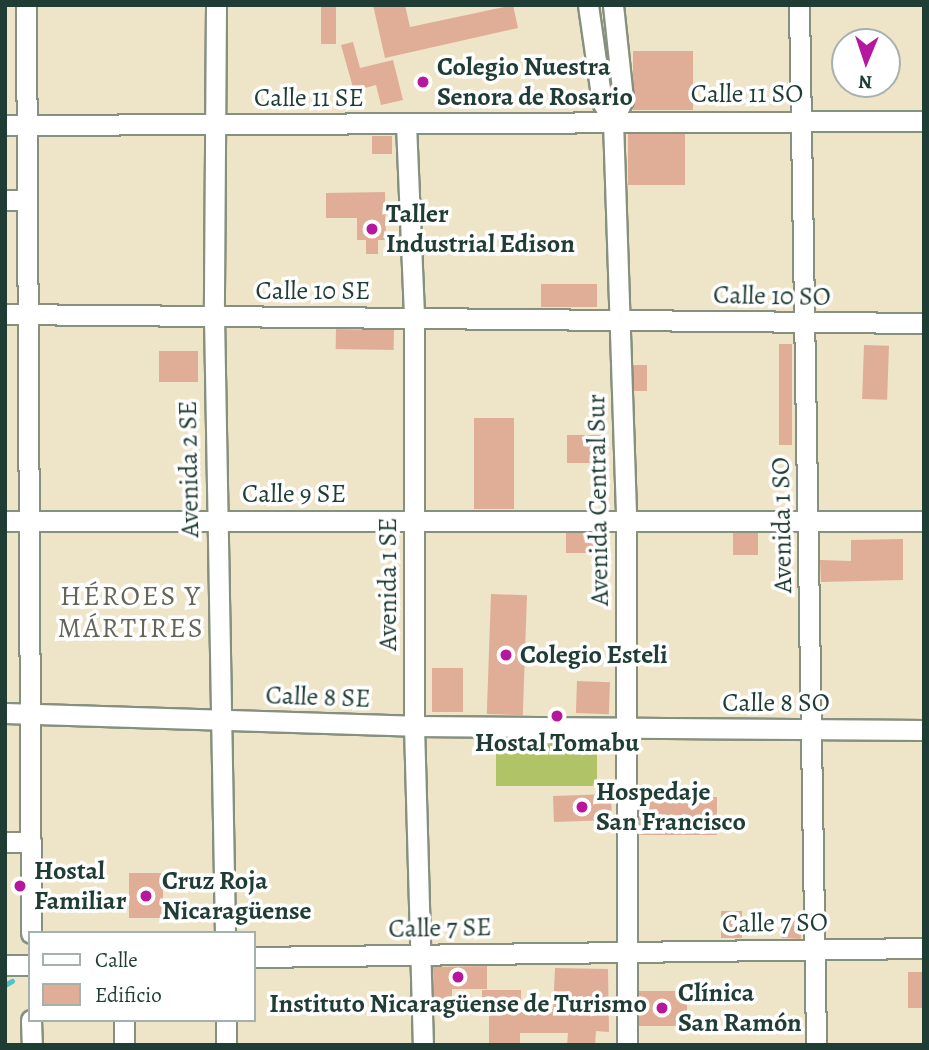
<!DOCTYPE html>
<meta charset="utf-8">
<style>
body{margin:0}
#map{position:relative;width:929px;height:1050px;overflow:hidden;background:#eee4c8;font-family:Alegreya,serif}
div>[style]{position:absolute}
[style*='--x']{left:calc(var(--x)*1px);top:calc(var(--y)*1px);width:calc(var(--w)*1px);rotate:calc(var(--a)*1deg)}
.green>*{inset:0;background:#b0c467;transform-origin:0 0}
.stream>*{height:4.5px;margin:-2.25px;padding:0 2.25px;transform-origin:2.25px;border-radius:2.25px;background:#55c2cb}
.building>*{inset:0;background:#e0ae97;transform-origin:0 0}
.roads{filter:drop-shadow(2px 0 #86907e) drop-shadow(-2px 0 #86907e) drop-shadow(0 2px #86907e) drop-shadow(0 -2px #86907e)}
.minor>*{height:19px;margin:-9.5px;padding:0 9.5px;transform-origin:9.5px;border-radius:9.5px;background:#fff}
.dots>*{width:19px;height:19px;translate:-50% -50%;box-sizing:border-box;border:4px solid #fff;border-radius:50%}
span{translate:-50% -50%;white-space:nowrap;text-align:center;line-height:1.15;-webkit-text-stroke:7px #fff;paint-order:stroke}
.poi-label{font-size:26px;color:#1f3d34;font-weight:700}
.left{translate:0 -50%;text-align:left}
.street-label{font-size:26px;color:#1f3d34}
.neighbourhood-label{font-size:28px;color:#636557;letter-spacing:2px}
.frame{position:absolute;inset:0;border:7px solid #1f3d34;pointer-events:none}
.legend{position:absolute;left:28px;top:931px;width:228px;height:91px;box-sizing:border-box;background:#fff;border:2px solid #a5b1ae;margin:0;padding:9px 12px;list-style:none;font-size:21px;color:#1f3d34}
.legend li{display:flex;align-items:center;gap:14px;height:35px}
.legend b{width:35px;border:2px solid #a5b1ae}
.north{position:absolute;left:831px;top:28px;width:70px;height:70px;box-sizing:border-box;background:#fff;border:2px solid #a5b1ae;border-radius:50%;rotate:182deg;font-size:19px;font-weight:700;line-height:28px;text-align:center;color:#1f3d34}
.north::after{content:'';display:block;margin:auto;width:24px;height:32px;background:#b5179e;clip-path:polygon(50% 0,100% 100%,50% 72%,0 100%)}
</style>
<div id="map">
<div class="green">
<div style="left:496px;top:738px;width:101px;height:48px"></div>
</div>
<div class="stream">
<div style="--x:5;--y:985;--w:8;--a:-30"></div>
</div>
<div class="building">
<div style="left:321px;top:5px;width:15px;height:39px"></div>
<div style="clip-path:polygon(373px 5px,405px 5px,410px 27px,513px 5px,518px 28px,385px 58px)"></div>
<div style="clip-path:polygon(353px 42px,360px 68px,393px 60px,403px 100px,381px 105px,376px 85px,354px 91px,341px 45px)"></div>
<div style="left:633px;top:51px;width:60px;height:59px"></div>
<div style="left:685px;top:134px;width:51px;height:57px;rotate:90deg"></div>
<div style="left:372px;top:136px;width:20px;height:18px"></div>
<div style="clip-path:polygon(385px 192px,386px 240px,378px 240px,378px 254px,366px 254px,366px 240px,357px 240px,357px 218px,326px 218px,326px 193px)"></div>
<div style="left:541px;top:284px;width:56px;height:23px"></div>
<div style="left:336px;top:329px;width:58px;height:20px;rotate:1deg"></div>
<div style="left:779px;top:344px;width:13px;height:101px"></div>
<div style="left:864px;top:345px;width:25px;height:54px;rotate:2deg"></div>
<div style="left:159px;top:351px;width:39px;height:31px"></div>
<div style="left:647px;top:365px;width:26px;height:14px;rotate:90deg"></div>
<div style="left:607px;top:400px;width:12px;height:15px;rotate:90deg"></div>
<div style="left:474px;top:418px;width:40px;height:91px"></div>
<div style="left:567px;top:435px;width:41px;height:28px"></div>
<div style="left:566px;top:533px;width:42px;height:20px"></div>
<div style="left:733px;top:533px;width:25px;height:22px"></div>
<div style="clip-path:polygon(903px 539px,903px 580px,821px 582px,820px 560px,851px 561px,851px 540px)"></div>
<div style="left:491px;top:594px;width:36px;height:120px;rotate:2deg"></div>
<div style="left:432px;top:668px;width:31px;height:44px"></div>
<div style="left:577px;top:681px;width:33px;height:32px;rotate:2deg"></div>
<div style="left:611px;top:794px;width:26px;height:58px;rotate:88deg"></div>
<div style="left:639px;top:797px;width:78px;height:38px"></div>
<div style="left:129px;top:873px;width:34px;height:45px"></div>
<div style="left:721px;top:911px;width:21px;height:27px"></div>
<div style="left:783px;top:915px;width:19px;height:23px;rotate:3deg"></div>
<div style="clip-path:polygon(487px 966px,487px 989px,452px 989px,452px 1010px,434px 1010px,433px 967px)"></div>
<div style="clip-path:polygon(555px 968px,608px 969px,609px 1032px,596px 1031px,595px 1045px,567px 1045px,568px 1033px,520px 1033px,520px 1045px,489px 1045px,489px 1012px,482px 1011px,482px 990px,521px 990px,521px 1009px,553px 1009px)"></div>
<div style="left:908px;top:972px;width:16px;height:36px"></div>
<div style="left:639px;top:991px;width:48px;height:35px"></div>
</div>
<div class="roads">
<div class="minor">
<div style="--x:26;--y:5;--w:928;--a:89.69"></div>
<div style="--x:216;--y:5;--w:311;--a:90.4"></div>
<div style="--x:214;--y:316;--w:617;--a:88.98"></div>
<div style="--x:588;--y:5;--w:98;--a:81.8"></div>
<div style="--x:602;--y:102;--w:22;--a:60"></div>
<div style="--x:613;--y:5;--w:95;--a:83.9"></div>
<div style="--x:623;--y:99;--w:24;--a:114"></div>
<div style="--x:613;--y:121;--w:399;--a:88.1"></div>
<div style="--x:626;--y:520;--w:525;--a:89.89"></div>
<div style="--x:799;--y:5;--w:1040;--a:89.06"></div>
<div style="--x:406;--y:124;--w:194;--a:87.6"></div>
<div style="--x:414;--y:318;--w:408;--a:90"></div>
<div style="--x:414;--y:726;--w:319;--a:88.4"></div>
<div style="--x:5;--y:125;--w:919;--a:-0.25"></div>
<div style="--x:5;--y:200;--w:22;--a:0"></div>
<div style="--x:5;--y:314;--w:919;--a:0.56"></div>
<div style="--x:5;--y:521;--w:919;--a:0"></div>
<div style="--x:5;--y:713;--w:409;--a:1.8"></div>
<div style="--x:414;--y:726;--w:510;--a:0.45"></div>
<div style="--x:5;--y:842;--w:26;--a:0"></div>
<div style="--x:254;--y:957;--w:670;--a:-0.77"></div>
<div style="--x:5;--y:965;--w:25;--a:0"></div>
<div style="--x:31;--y:1020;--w:25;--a:88"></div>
<div style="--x:124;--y:1020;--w:25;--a:90"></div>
<div style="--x:226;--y:1020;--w:25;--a:90"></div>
</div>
</div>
<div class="dots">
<div style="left:423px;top:82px;background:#b5179e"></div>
<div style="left:372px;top:229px;background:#b5179e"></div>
<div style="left:506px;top:655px;background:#b5179e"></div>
<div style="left:557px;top:716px;background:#b5179e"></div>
<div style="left:582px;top:807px;background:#b5179e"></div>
<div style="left:20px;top:886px;background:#b5179e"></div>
<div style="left:146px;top:896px;background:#b5179e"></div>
<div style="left:458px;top:977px;background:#b5179e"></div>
<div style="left:662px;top:1008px;background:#b5179e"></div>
</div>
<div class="poi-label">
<span class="left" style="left:437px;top:82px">Colegio Nuestra<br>Senora de Rosario</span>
<span class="left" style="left:386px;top:229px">Taller<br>Industrial Edison</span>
<span class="left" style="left:520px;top:655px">Colegio Esteli</span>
<span style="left:557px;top:743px">Hostal Tomabu</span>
<span class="left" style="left:596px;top:807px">Hospedaje<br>San Francisco</span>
<span class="left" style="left:34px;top:886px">Hostal<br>Familiar</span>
<span class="left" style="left:162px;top:896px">Cruz Roja<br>Nicaragüense</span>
<span class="left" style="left:678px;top:1008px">Clínica<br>San Ramón</span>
<span style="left:458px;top:1004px">Instituto Nicaragüense de Turismo</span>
</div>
<div class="street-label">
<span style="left:747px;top:94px">Calle 11 SO</span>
<span style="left:309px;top:98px">Calle 11 SE</span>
<span style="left:313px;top:291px">Calle 10 SE</span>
<span style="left:772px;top:296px;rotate:1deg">Calle 10 SO</span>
<span style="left:189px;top:469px;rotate:-91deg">Avenida 2 SE</span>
<span style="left:294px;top:494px">Calle 9 SE</span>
<span style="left:598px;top:500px;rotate:-91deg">Avenida Central Sur</span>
<span style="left:782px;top:525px;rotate:-91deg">Avenida 1 SO</span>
<span style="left:388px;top:584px;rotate:-90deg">Avenida 1 SE</span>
<span style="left:318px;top:697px;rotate:2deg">Calle 8 SE</span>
<span style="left:776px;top:703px">Calle 8 SO</span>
<span style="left:775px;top:923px;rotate:-1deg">Calle 7 SO</span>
<span style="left:440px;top:928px;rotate:-1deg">Calle 7 SE</span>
</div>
<div class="neighbourhood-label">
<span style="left:131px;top:612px">HÉROES Y<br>MÁRTIRES</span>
</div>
<div class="frame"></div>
<ul class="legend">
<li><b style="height:9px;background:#fff"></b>Calle</li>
<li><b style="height:19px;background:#e0ae97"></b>Edificio</li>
</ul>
<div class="north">N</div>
</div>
